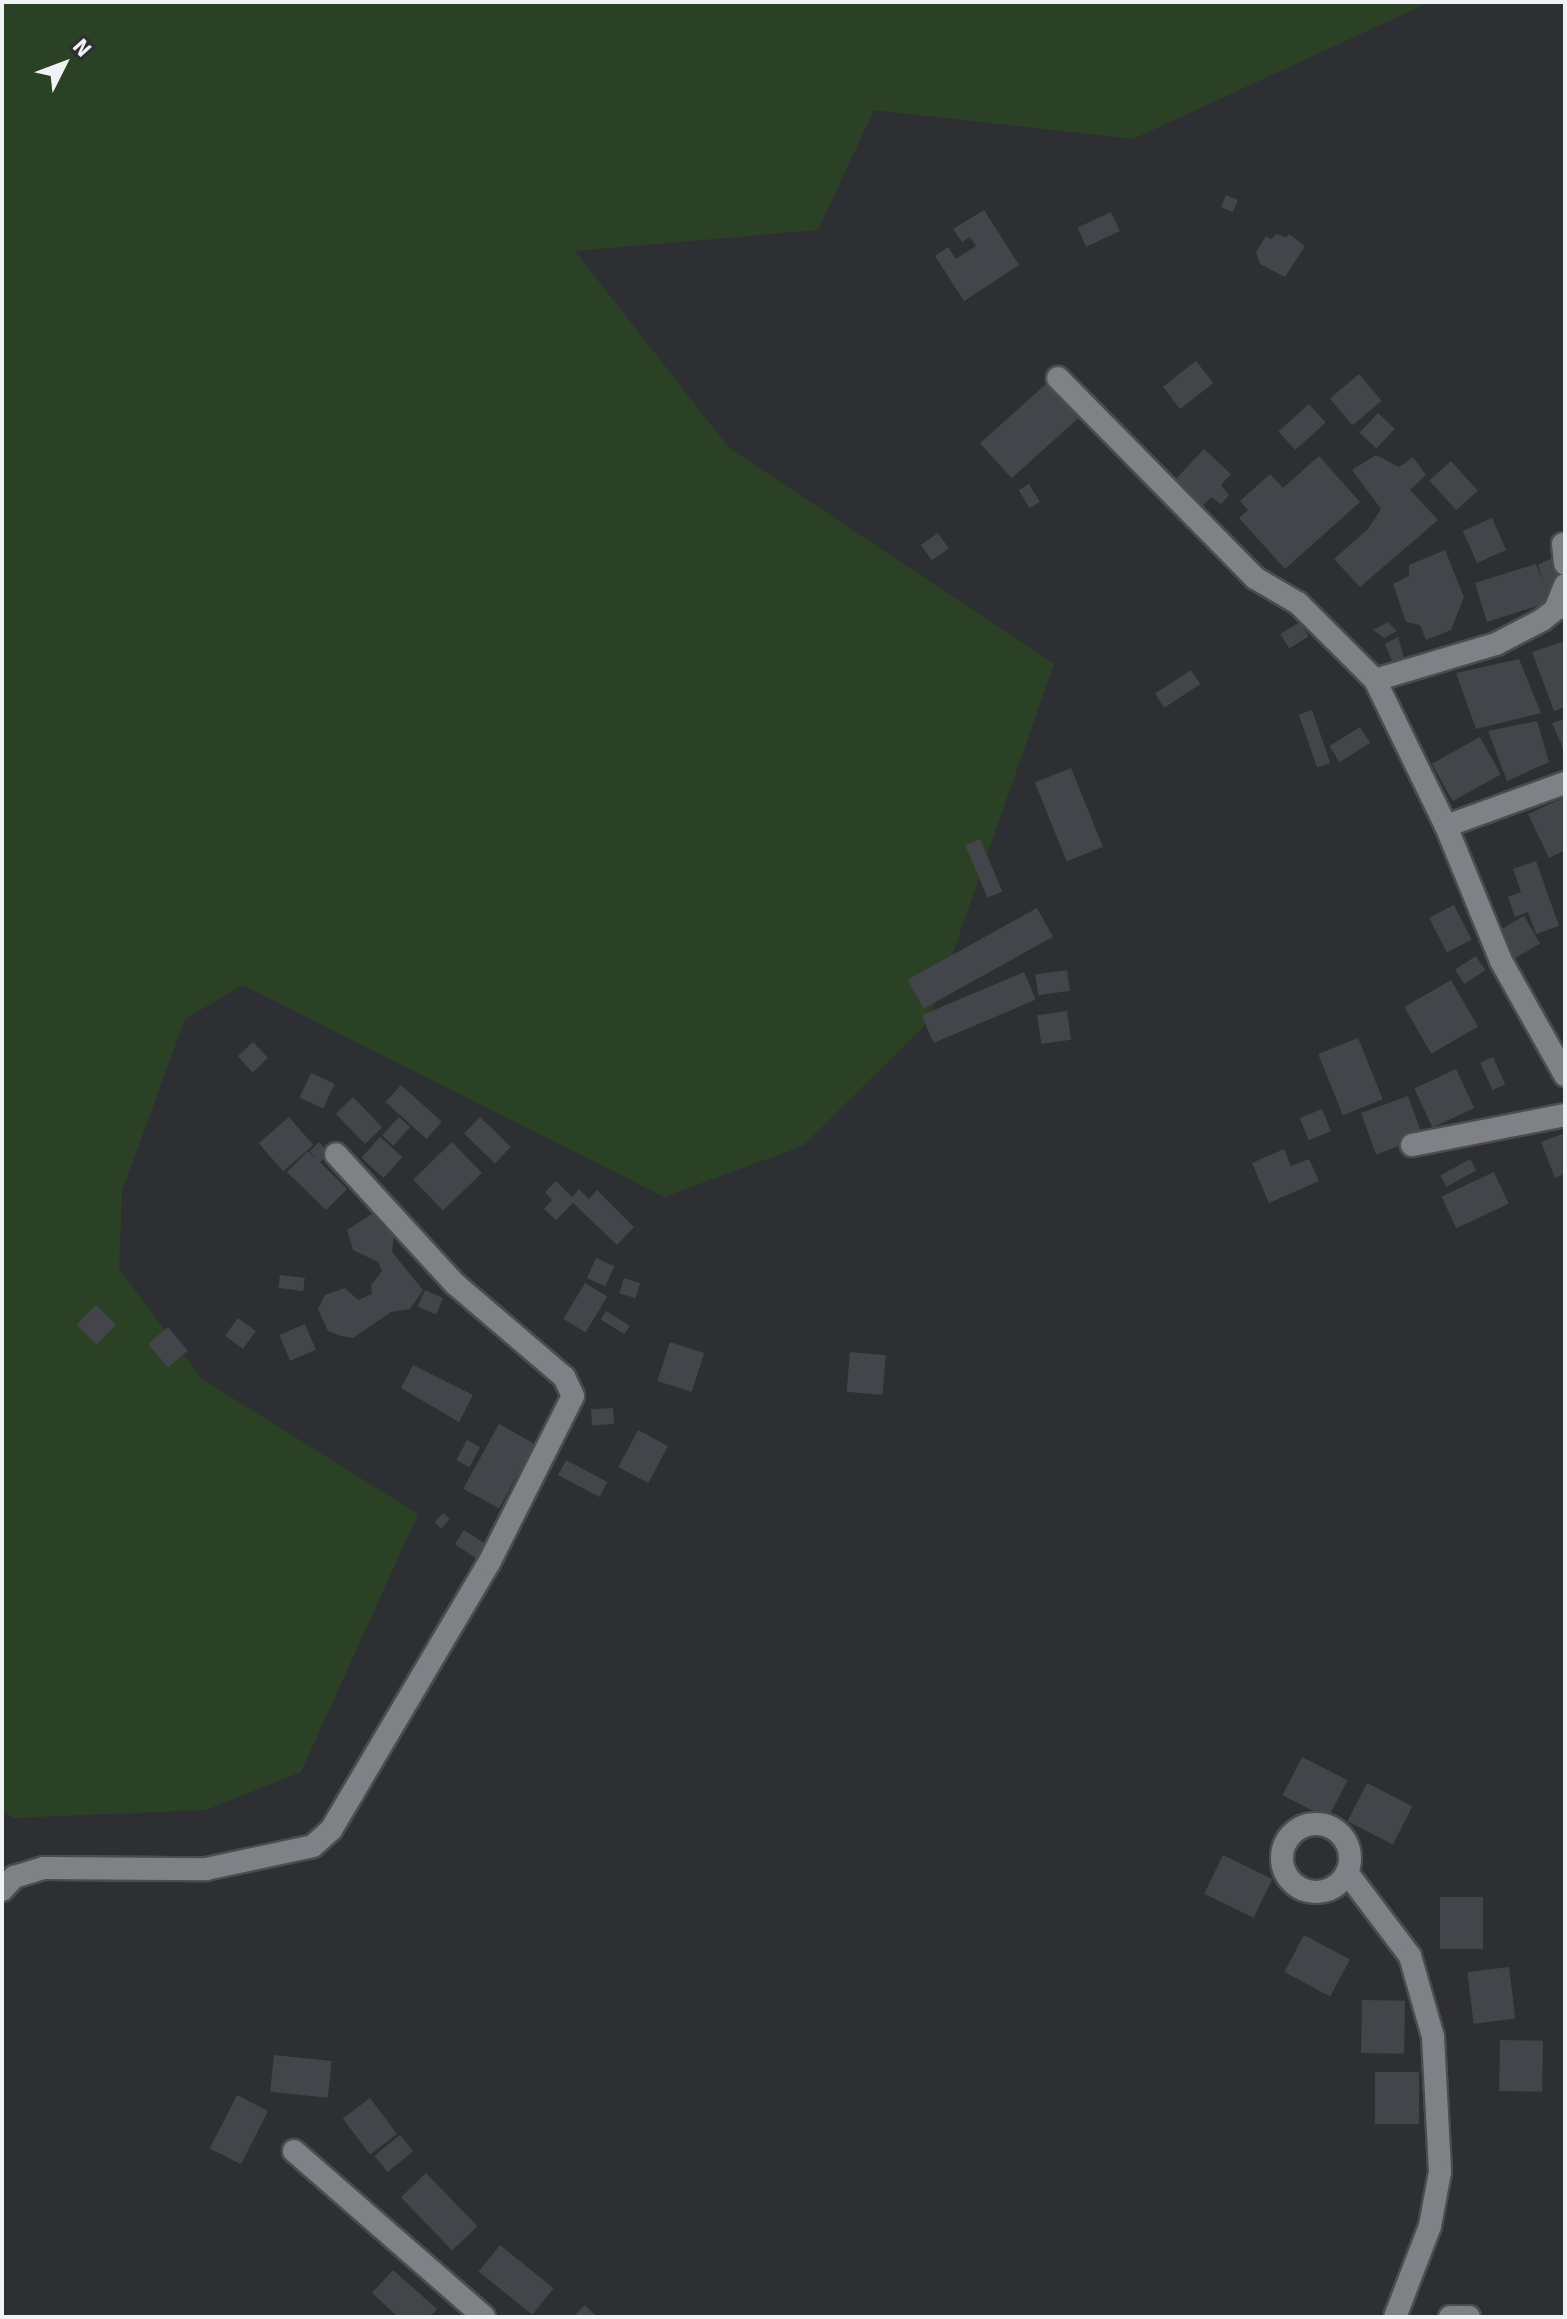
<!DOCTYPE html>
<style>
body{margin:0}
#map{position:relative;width:1567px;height:2319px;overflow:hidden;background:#2d2f33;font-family:Signika,sans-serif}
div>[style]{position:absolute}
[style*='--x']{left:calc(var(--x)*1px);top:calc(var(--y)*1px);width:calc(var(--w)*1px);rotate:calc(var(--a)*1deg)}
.green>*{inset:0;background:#2b4125}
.building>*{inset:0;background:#43454a;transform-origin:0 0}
.roads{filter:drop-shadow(2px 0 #4a4c4f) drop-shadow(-2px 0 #4a4c4f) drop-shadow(0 2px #4a4c4f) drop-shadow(0 -2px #4a4c4f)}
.street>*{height:22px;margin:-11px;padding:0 11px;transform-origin:11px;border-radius:11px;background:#7f8186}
.street>.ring{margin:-11px;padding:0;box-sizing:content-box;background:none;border:22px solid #7f8186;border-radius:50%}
span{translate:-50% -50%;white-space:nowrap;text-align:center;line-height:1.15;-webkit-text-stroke:6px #2d2f33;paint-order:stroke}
.frame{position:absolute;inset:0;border:4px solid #f1f2f5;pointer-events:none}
.north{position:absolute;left:24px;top:24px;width:80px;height:80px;-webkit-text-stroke:6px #2d2f33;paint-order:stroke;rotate:48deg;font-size:22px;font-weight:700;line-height:32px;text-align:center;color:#f1f2f5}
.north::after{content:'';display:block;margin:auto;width:28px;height:36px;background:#f1f2f5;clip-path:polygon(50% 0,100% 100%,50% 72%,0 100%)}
</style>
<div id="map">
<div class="green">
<div style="clip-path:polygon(2px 2px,1430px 2px,1133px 139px,874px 110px,818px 230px,575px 251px,729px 448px,1054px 664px,929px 1021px,803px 1146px,664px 1197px,243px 985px,185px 1019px,122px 1191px,119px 1269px,202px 1379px,418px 1514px,301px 1772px,206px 1810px,13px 1818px,2px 1810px)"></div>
</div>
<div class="building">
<div style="left:1226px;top:195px;width:13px;height:13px;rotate:23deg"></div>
<div style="clip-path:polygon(984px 210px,1019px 265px,964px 301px,935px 256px,948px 247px,956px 259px,976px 246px,970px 237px,962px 242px,953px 229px)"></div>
<div style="left:1111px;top:212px;width:21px;height:37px;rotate:65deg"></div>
<div style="clip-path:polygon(1277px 234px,1286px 238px,1289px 234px,1305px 246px,1285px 277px,1260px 264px,1256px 252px,1266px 236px,1271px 239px)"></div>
<div style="left:1196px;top:361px;width:28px;height:42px;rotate:52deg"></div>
<div style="left:1359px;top:374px;width:35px;height:38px;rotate:50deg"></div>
<div style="left:1047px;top:383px;width:47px;height:90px;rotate:48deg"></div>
<div style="left:1309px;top:404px;width:25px;height:41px;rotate:48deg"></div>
<div style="left:1378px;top:413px;width:23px;height:27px;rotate:43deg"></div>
<div style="clip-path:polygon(1204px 449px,1231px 474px,1221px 485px,1229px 495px,1221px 504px,1211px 497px,1199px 510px,1171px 484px)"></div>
<div style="clip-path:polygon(1376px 455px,1399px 467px,1413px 457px,1426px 475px,1410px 490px,1438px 520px,1360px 587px,1334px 559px,1368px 529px,1381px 509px,1352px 470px)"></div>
<div style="clip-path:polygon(1319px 456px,1360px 502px,1285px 569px,1239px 518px,1248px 510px,1240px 501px,1270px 474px,1283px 488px)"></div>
<div style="left:1451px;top:461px;width:40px;height:29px;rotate:48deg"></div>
<div style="left:1029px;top:484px;width:21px;height:12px;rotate:59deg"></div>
<div style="left:1492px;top:518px;width:35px;height:32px;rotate:66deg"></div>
<div style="left:938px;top:533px;width:19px;height:21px;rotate:55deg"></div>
<div style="clip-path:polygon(1445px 550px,1464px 597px,1451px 630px,1426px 640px,1420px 625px,1406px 622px,1393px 584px,1409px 576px,1409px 565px)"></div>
<div style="clip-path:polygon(1565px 551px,1565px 597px,1487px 622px,1475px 583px,1536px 564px,1544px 584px,1538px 565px)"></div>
<div style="left:1300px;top:622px;width:17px;height:23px;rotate:59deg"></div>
<div style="clip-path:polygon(1388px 622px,1397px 631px,1384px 638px,1373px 630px)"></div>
<div style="clip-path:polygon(1398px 637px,1406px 664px,1395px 668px,1385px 644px)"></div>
<div style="clip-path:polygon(1565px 641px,1565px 707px,1554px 711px,1532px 652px)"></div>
<div style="clip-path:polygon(1519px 659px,1541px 713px,1476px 729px,1456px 673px)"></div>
<div style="left:1191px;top:670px;width:17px;height:43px;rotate:57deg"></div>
<div style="left:1312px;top:710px;width:56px;height:14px;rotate:71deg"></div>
<div style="clip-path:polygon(1565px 719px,1565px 753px,1552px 723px)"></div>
<div style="clip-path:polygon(1537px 721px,1549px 762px,1507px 781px,1488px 731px)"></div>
<div style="left:1360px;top:727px;width:19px;height:36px;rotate:58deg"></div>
<div style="left:1480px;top:737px;width:43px;height:55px;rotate:61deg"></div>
<div style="left:1071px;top:768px;width:85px;height:39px;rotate:68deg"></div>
<div style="clip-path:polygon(1565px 797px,1565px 850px,1549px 858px,1528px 814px)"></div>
<div style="left:980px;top:839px;width:57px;height:16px;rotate:67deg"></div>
<div style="clip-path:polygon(1536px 861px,1559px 926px,1536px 934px,1528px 912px,1515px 917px,1508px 897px,1521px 892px,1513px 869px)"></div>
<div style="left:1454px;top:905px;width:39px;height:28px;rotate:63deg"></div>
<div style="left:1037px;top:908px;width:33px;height:148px;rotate:61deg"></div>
<div style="left:1524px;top:916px;width:32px;height:30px;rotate:60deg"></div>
<div style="left:1476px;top:956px;width:17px;height:25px;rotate:57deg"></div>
<div style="left:1067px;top:970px;width:21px;height:32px;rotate:82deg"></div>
<div style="left:1024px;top:972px;width:30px;height:111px;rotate:67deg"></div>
<div style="left:1451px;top:980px;width:54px;height:54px;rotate:60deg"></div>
<div style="left:1067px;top:1011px;width:29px;height:30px;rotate:82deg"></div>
<div style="left:1358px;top:1038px;width:66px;height:43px;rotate:68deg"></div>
<div style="left:253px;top:1042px;width:22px;height:21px;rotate:47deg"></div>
<div style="left:1493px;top:1057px;width:30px;height:14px;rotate:66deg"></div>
<div style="left:1456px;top:1069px;width:43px;height:46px;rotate:65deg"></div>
<div style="left:311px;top:1073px;width:26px;height:27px;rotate:25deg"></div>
<div style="left:401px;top:1085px;width:55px;height:23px;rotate:42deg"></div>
<div style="left:1408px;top:1096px;width:44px;height:50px;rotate:70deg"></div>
<div style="left:353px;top:1097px;width:42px;height:24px;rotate:46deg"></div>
<div style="left:1322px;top:1109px;width:24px;height:24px;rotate:68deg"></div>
<div style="left:289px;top:1117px;width:37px;height:40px;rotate:49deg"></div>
<div style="left:399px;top:1117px;width:15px;height:25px;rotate:42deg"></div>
<div style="left:480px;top:1117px;width:43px;height:23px;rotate:44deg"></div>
<div style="clip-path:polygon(1565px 1133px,1565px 1174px,1555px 1178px,1541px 1142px)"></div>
<div style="left:380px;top:1137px;width:30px;height:28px;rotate:42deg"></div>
<div style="clip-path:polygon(319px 1142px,329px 1153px,320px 1162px,347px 1189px,326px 1210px,287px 1172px,308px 1151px,316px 1159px,310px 1151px)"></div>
<div style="left:452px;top:1142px;width:43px;height:54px;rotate:46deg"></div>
<div style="clip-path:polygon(1284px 1149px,1291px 1166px,1309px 1159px,1319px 1181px,1269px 1203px,1252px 1163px)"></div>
<div style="left:1470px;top:1159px;width:13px;height:34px;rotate:61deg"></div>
<div style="left:1494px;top:1172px;width:35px;height:58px;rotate:65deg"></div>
<div style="clip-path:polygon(556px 1181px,572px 1197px,579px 1189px,589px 1199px,597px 1190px,634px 1227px,617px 1245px,573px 1203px,556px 1220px,544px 1209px,552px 1200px,545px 1192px)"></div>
<div style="clip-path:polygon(375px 1212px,395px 1229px,392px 1252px,423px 1290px,410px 1309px,391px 1312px,353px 1338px,341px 1336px,328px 1331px,318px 1309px,325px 1295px,345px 1288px,358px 1300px,372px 1294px,371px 1285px,382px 1271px,378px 1262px,353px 1250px,347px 1230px)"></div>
<div style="left:596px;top:1258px;width:20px;height:22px;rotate:24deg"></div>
<div style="left:280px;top:1275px;width:25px;height:13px;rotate:7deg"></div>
<div style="left:624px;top:1278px;width:17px;height:16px;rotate:17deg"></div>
<div style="left:585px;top:1283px;width:26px;height:42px;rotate:31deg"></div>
<div style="left:425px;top:1290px;width:20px;height:18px;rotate:24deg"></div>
<div style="left:96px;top:1305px;width:28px;height:28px;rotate:44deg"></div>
<div style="left:606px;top:1311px;width:28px;height:10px;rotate:32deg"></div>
<div style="left:238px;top:1318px;width:22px;height:22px;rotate:36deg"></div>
<div style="left:305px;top:1324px;width:28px;height:28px;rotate:67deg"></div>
<div style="left:168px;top:1327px;width:31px;height:26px;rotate:50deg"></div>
<div style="left:670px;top:1342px;width:36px;height:41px;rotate:18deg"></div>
<div style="left:850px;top:1352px;width:36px;height:40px;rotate:5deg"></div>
<div style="clip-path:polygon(413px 1365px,473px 1395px,459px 1422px,401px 1388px)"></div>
<div style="left:613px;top:1408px;width:16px;height:22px;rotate:86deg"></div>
<div style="left:499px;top:1424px;width:41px;height:74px;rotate:29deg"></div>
<div style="left:638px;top:1430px;width:34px;height:42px;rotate:28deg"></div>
<div style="left:467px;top:1440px;width:15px;height:23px;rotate:28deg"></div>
<div style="left:566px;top:1460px;width:47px;height:17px;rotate:28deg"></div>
<div style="left:443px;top:1513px;width:9px;height:13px;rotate:41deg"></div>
<div style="left:464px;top:1530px;width:31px;height:17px;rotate:33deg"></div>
<div style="left:1302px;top:1757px;width:51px;height:43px;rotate:27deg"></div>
<div style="left:1367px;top:1783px;width:51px;height:43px;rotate:27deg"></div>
<div style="left:1223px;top:1855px;width:55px;height:43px;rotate:26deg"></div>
<div style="left:1440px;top:1897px;width:43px;height:52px"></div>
<div style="left:1304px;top:1935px;width:52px;height:42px;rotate:28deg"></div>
<div style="left:1509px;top:1967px;width:52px;height:42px;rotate:83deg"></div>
<div style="left:1362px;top:2000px;width:43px;height:53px;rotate:1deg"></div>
<div style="left:1500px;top:2040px;width:43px;height:51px;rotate:1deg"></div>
<div style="left:274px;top:2055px;width:58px;height:37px;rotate:6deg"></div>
<div style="left:1375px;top:2072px;width:44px;height:52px"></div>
<div style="left:237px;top:2095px;width:35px;height:60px;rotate:27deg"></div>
<div style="left:370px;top:2098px;width:45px;height:34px;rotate:53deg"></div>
<div style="left:400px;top:2135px;width:21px;height:33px;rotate:51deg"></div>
<div style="left:426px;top:2173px;width:74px;height:35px;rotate:46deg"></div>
<div style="left:500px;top:2245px;width:69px;height:34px;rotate:39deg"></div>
<div style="clip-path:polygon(393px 2270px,437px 2309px,430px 2317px,398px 2317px,372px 2293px)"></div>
<div style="clip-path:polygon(585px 2305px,597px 2317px,573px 2317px)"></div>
</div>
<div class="roads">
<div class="street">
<div style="--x:1058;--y:378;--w:281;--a:45.4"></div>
<div style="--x:1255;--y:578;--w:50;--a:30.2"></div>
<div style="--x:1298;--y:603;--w:109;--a:45"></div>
<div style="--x:1375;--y:680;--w:162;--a:64.1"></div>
<div style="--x:1446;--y:826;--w:146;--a:67.8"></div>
<div style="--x:1501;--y:961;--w:131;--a:60.7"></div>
<div style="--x:1563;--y:544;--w:20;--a:84"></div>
<div style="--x:1375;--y:680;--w:126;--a:-16.6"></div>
<div style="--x:1496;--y:644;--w:52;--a:-27.6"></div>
<div style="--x:1542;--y:620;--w:16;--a:-38"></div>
<div style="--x:1555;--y:610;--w:27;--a:-68"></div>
<div style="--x:1446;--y:826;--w:127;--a:-19.9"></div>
<div style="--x:1412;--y:1145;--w:156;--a:-11.1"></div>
<div class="ring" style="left:1282px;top:1824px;width:46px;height:46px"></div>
<div style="--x:1348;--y:1874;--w:103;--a:52.9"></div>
<div style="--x:1410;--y:1956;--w:84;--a:74.1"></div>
<div style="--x:1433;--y:2037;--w:135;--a:87"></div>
<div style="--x:1440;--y:2172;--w:55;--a:100.5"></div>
<div style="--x:1430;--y:2226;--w:97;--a:111"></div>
<div style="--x:2;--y:1890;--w:18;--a:-47"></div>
<div style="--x:14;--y:1877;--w:31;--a:-17"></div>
<div style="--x:44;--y:1868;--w:162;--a:0.4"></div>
<div style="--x:206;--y:1869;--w:109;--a:-12.1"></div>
<div style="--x:313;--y:1846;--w:24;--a:-42"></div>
<div style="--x:331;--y:1830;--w:310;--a:-59.4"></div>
<div style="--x:489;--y:1563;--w:187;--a:-63.3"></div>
<div style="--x:573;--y:1396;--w:21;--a:-115"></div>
<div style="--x:564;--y:1377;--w:143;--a:-139.5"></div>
<div style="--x:455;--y:1284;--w:176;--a:-132.5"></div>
<div style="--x:294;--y:2151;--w:252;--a:41.1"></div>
<div style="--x:1450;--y:2317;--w:19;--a:0"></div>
</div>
</div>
<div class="frame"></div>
<div class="north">N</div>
</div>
